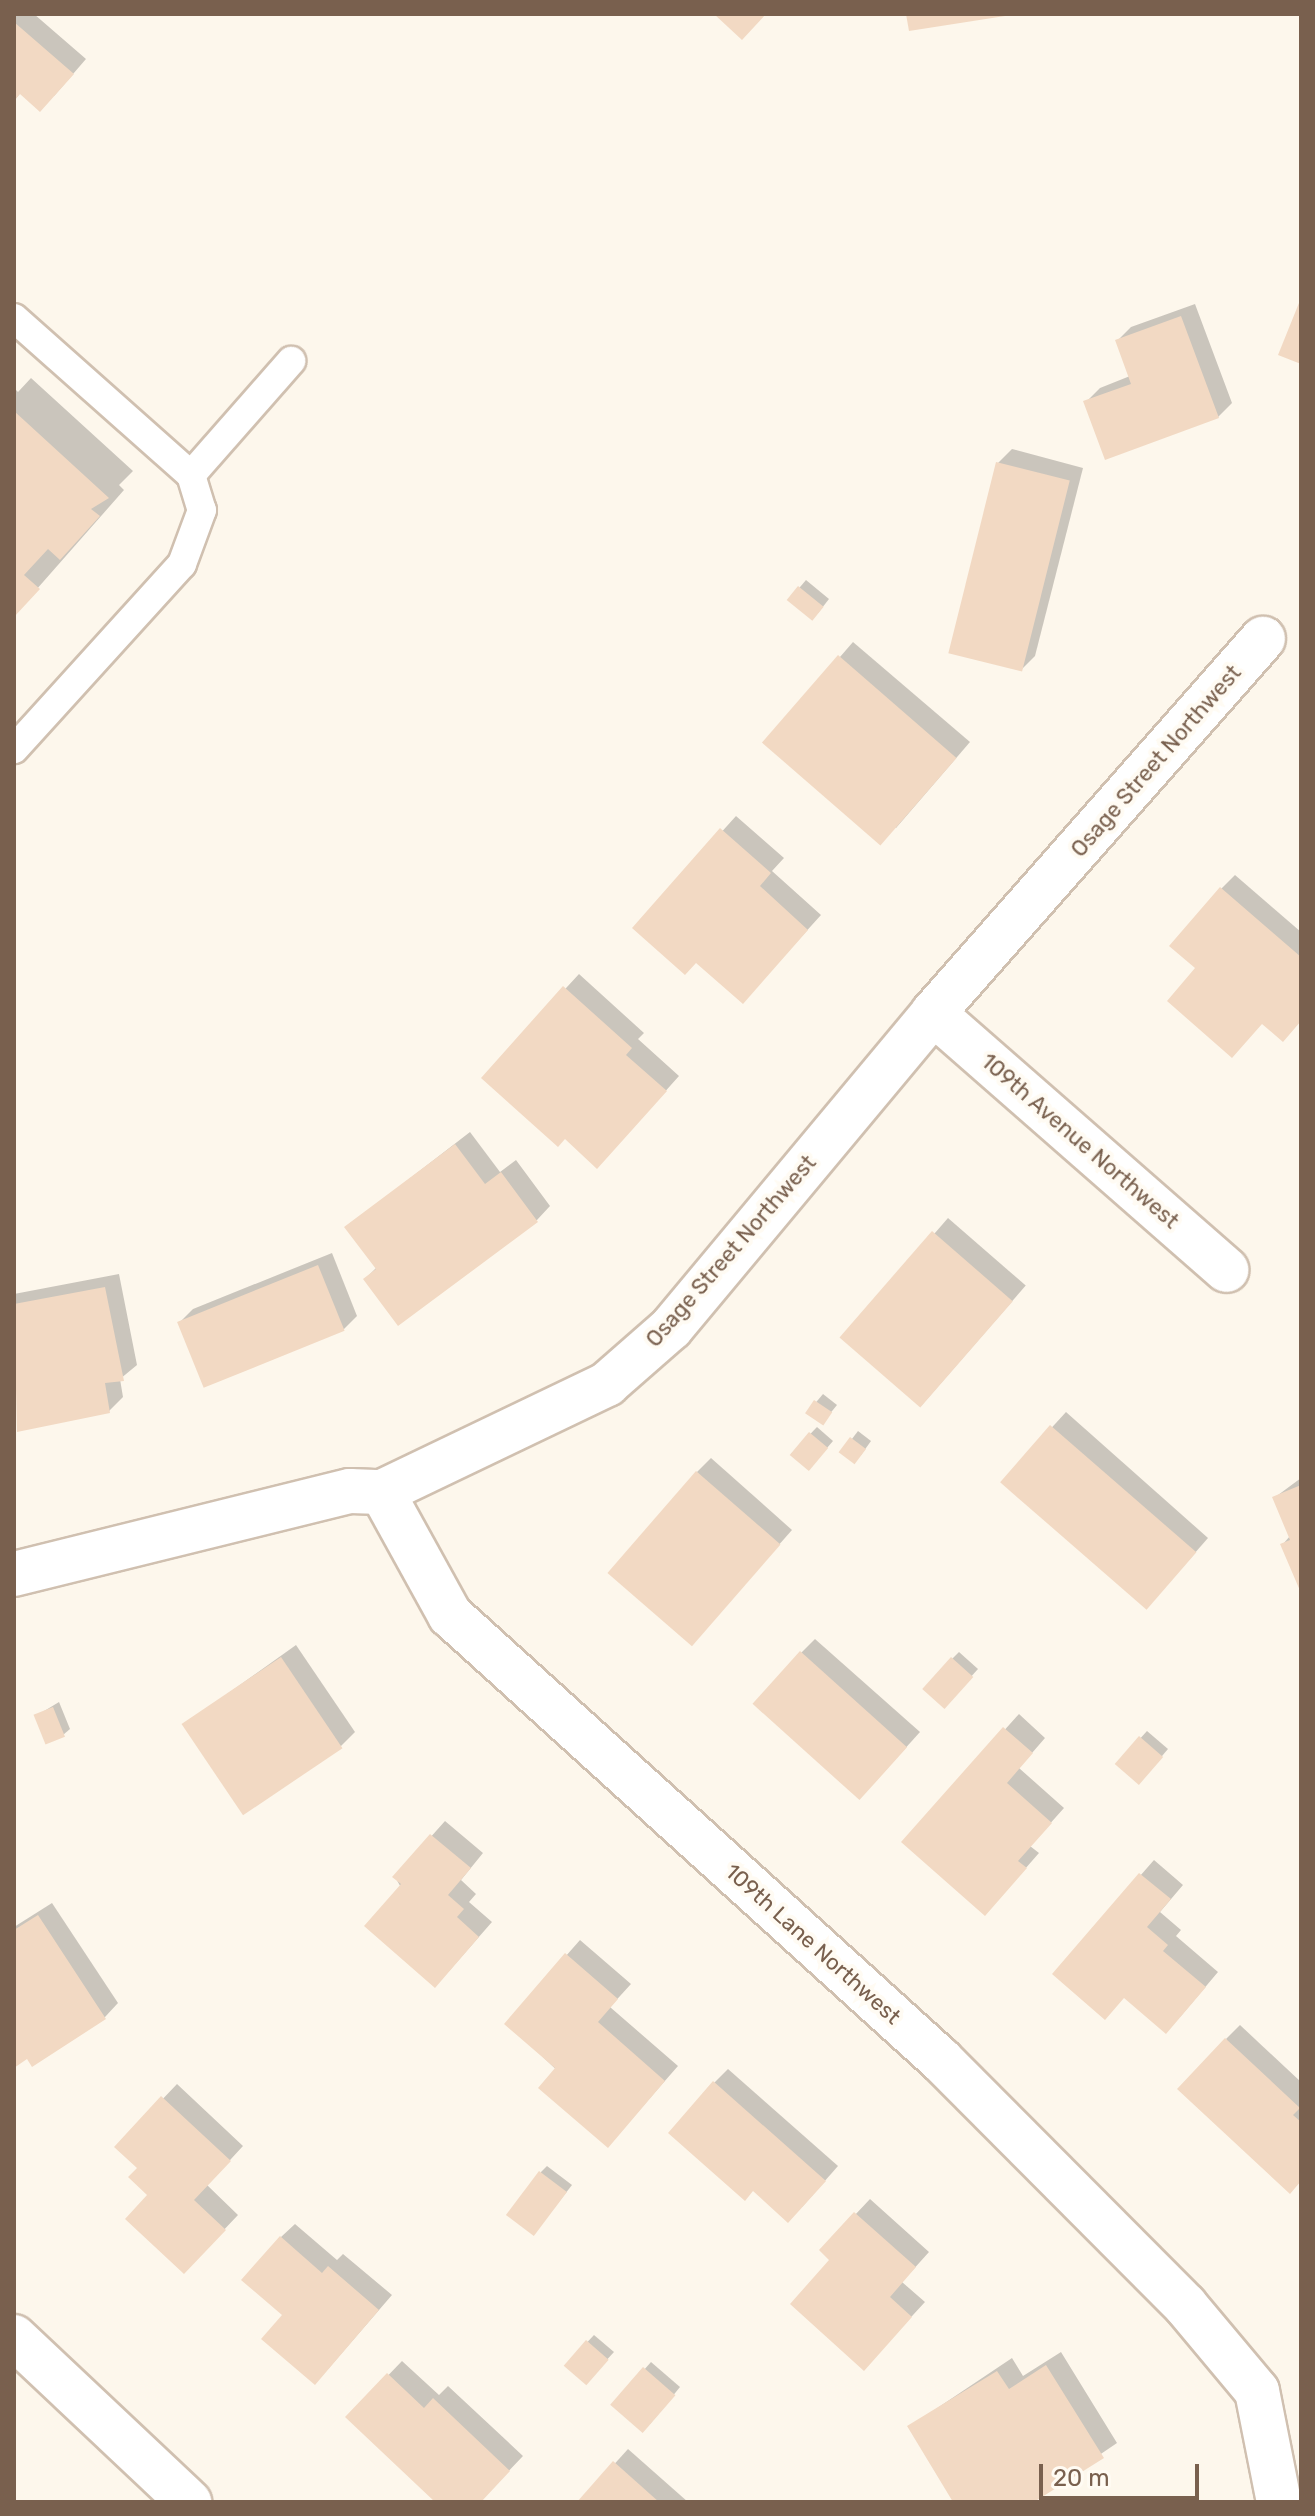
<!DOCTYPE html>
<style>
body{margin:0}
#map{position:relative;width:1315px;height:2516px;overflow:hidden;background:#fdf7ec;font-family:Rubik,sans-serif}
div>[style]{position:absolute}
[style*='--x']{left:calc(var(--x)*1px);top:calc(var(--y)*1px);width:calc(var(--w)*1px);rotate:calc(var(--a)*1deg)}
.shadow>*{inset:0;background:#0003;transform-origin:0 0}
.building>*{inset:0;background:#f2d9c3;transform-origin:0 0}
.roads{filter:drop-shadow(2px 0 #d0c0b0) drop-shadow(-2px 0 #d0c0b0) drop-shadow(0 2px #d0c0b0) drop-shadow(0 -2px #d0c0b0)}
.service>*{height:28px;margin:-14px;padding:0 14px;transform-origin:14px;border-radius:14px;background:#fff}
.minor>*{height:44px;margin:-22px;padding:0 22px;transform-origin:22px;border-radius:22px;background:#fff}
span{translate:-50% -50%;white-space:nowrap;text-align:center;line-height:1.15;-webkit-text-stroke:8px #fffbf3;paint-order:stroke}
.street-label{font-size:22px;color:#79604e}
.frame{position:absolute;inset:0;border:16px solid #79604e;pointer-events:none}
.scale{position:absolute;left:1039px;top:2464px;width:160px;height:36px;box-sizing:border-box;border:4px solid #79604e;border-top:0;padding-left:10px;font-size:24px;line-height:28px;white-space:nowrap;color:#79604e;-webkit-text-stroke:6px #fffbf3;paint-order:stroke}
</style>
<div id="map">
<div class="shadow">
<div style="clip-path:polygon(14px 14px,34px 14px,86px 59px,54px 96px,21px 92px,14px 101px)"></div>
<div style="clip-path:polygon(1195px 304px,1232px 403px,1218px 417px,1086px 402px,1100px 388px,1130px 376px,1117px 341px,1131px 327px)"></div>
<div style="clip-path:polygon(31px 378px,133px 471px,119px 485px,124px 490px,14px 615px,14px 388px,18px 392px)"></div>
<div style="clip-path:polygon(1012px 449px,1083px 468px,1035px 656px,1021px 670px,998px 463px)"></div>
<div style="clip-path:polygon(806px 580px,829px 599px,818px 613px,789px 600px)"></div>
<div style="clip-path:polygon(853px 642px,970px 742px,896px 828px,765px 743px)"></div>
<div style="clip-path:polygon(736px 816px,784px 858px,772px 871px,821px 915px,756px 987px,635px 928px)"></div>
<div style="clip-path:polygon(1235px 875px,1301px 932px,1301px 1020px,1263px 1022px,1198px 968px,1221px 889px)"></div>
<div style="clip-path:polygon(579px 974px,644px 1033px,638px 1039px,679px 1076px,611px 1152px,565px 1137px,483px 1078px)"></div>
<div style="clip-path:polygon(470px 1132px,500px 1172px,516px 1160px,550px 1206px,537px 1220px,365px 1279px,377px 1267px,347px 1227px)"></div>
<div style="left:948px;top:1218px;width:103px;height:159px;rotate:41deg"></div>
<div style="clip-path:polygon(332px 1253px,357px 1316px,343px 1330px,179px 1323px,193px 1309px)"></div>
<div style="clip-path:polygon(119px 1274px,137px 1365px,120px 1379px,123px 1397px,109px 1411px,18px 1429px,14px 1294px)"></div>
<div style="clip-path:polygon(823px 1394px,837px 1405px,828px 1416px,807px 1413px)"></div>
<div style="clip-path:polygon(1066px 1412px,1208px 1538px,1159px 1594px,1002px 1482px)"></div>
<div style="clip-path:polygon(817px 1427px,833px 1441px,815px 1462px,791px 1454px)"></div>
<div style="clip-path:polygon(858px 1431px,871px 1441px,861px 1455px,842px 1452px)"></div>
<div style="clip-path:polygon(711px 1458px,792px 1530px,704px 1630px,697px 1472px)"></div>
<div style="clip-path:polygon(1301px 1478px,1301px 1588px,1283px 1544px,1290px 1536px,1274px 1498px)"></div>
<div style="clip-path:polygon(815px 1639px,920px 1732px,874px 1783px,801px 1653px)"></div>
<div style="clip-path:polygon(296px 1645px,355px 1732px,341px 1746px,184px 1725px)"></div>
<div style="clip-path:polygon(959px 1652px,978px 1669px,950px 1700px,952px 1659px)"></div>
<div style="clip-path:polygon(59px 1702px,70px 1729px,63px 1735px,36px 1716px)"></div>
<div style="clip-path:polygon(1019px 1714px,1045px 1738px,1019px 1768px,1064px 1808px,1030px 1846px,1039px 1853px,998px 1900px,904px 1842px)"></div>
<div style="clip-path:polygon(1147px 1731px,1168px 1749px,1145px 1776px,1117px 1764px)"></div>
<div style="clip-path:polygon(445px 1821px,483px 1853px,461px 1880px,476px 1894px,469px 1902px,492px 1922px,449px 1971px,395px 1877px)"></div>
<div style="clip-path:polygon(1154px 1860px,1183px 1885px,1160px 1912px,1181px 1930px,1176px 1936px,1218px 1972px,1180px 2017px,1055px 1973px)"></div>
<div style="clip-path:polygon(52px 1903px,118px 2003px,105px 2017px,14px 2065px,14px 1927px)"></div>
<div style="clip-path:polygon(580px 1940px,631px 1984px,610px 2007px,678px 2066px,621px 2131px,507px 2023px)"></div>
<div style="clip-path:polygon(1240px 2025px,1301px 2082px,1301px 2180px,1226px 2039px)"></div>
<div style="clip-path:polygon(728px 2069px,838px 2166px,802px 2207px,714px 2083px)"></div>
<div style="clip-path:polygon(177px 2084px,243px 2146px,207px 2185px,238px 2215px,184px 2272px,139px 2168px,117px 2147px)"></div>
<div style="clip-path:polygon(547px 2166px,572px 2185px,540px 2226px,541px 2172px)"></div>
<div style="clip-path:polygon(870px 2199px,929px 2252px,902px 2282px,925px 2302px,877px 2354px,832px 2260px,822px 2250px)"></div>
<div style="clip-path:polygon(295px 2224px,337px 2260px,343px 2254px,392px 2295px,328px 2369px,284px 2315px,281px 2237px)"></div>
<div style="clip-path:polygon(594px 2335px,614px 2352px,592px 2376px,566px 2365px)"></div>
<div style="clip-path:polygon(1061px 2352px,1117px 2443px,1030px 2502px,955px 2502px,909px 2427px,1012px 2358px,1023px 2376px)"></div>
<div style="clip-path:polygon(402px 2361px,439px 2395px,448px 2386px,523px 2456px,479px 2502px,438px 2502px,348px 2417px)"></div>
<div style="clip-path:polygon(651px 2362px,680px 2387px,650px 2424px,613px 2405px)"></div>
<div style="clip-path:polygon(628px 2449px,688px 2502px,580px 2502px)"></div>
</div>
<div class="building">
<div style="clip-path:polygon(714px 14px,766px 14px,742px 40px)"></div>
<div style="clip-path:polygon(906px 14px,1005px 14px,1005px 16px,909px 31px)"></div>
<div style="clip-path:polygon(14px 22px,74px 74px,40px 112px,20px 94px,14px 101px)"></div>
<div style="clip-path:polygon(1301px 298px,1301px 364px,1278px 355px)"></div>
<div style="clip-path:polygon(1181px 316px,1219px 418px,1105px 460px,1083px 401px,1131px 384px,1115px 340px)"></div>
<div style="clip-path:polygon(14px 411px,109px 498px,91px 509px,100px 516px,60px 560px,48px 549px,24px 575px,40px 589px,14px 617px)"></div>
<div style="left:996px;top:462px;width:76px;height:197px;rotate:14deg"></div>
<div style="left:798px;top:586px;width:33px;height:18px;rotate:39deg"></div>
<div style="left:838px;top:655px;width:157px;height:116px;rotate:41deg"></div>
<div style="clip-path:polygon(720px 828px,771px 873px,760px 886px,808px 930px,743px 1004px,696px 963px,685px 975px,632px 928px)"></div>
<div style="clip-path:polygon(1220px 887px,1301px 957px,1301px 1021px,1283px 1042px,1262px 1024px,1232px 1058px,1167px 1001px,1195px 968px,1169px 946px)"></div>
<div style="clip-path:polygon(563px 986px,632px 1048px,626px 1055px,667px 1091px,597px 1169px,565px 1139px,558px 1147px,481px 1078px)"></div>
<div style="clip-path:polygon(455px 1144px,485px 1184px,501px 1172px,538px 1222px,398px 1326px,363px 1279px,376px 1269px,344px 1227px)"></div>
<div style="left:932px;top:1231px;width:107px;height:141px;rotate:41deg"></div>
<div style="left:318px;top:1265px;width:71px;height:152px;rotate:68deg"></div>
<div style="clip-path:polygon(105px 1287px,124px 1381px,105px 1383px,110px 1413px,17px 1432px,14px 1304px)"></div>
<div style="left:814px;top:1400px;width:22px;height:16px;rotate:34deg"></div>
<div style="left:1050px;top:1425px;width:194px;height:76px;rotate:41deg"></div>
<div style="left:809px;top:1432px;width:25px;height:30px;rotate:40deg"></div>
<div style="left:850px;top:1437px;width:20px;height:19px;rotate:37deg"></div>
<div style="left:696px;top:1471px;width:112px;height:135px;rotate:41deg"></div>
<div style="clip-path:polygon(1301px 1485px,1301px 1593px,1280px 1544px,1290px 1540px,1272px 1497px)"></div>
<div style="left:800px;top:1651px;width:144px;height:71px;rotate:42deg"></div>
<div style="left:281px;top:1657px;width:110px;height:120px;rotate:56deg"></div>
<div style="left:951px;top:1657px;width:30px;height:43px;rotate:42deg"></div>
<div style="left:53px;top:1707px;width:32px;height:21px;rotate:68deg"></div>
<div style="clip-path:polygon(1003px 1727px,1033px 1753px,1007px 1783px,1052px 1823px,1018px 1861px,1027px 1868px,985px 1916px,901px 1842px)"></div>
<div style="left:1139px;top:1736px;width:32px;height:37px;rotate:41deg"></div>
<div style="clip-path:polygon(430px 1834px,471px 1868px,448px 1895px,464px 1909px,457px 1917px,479px 1937px,435px 1988px,364px 1926px,401px 1884px,392px 1877px)"></div>
<div style="clip-path:polygon(1139px 1873px,1171px 1899px,1147px 1927px,1168px 1945px,1163px 1951px,1206px 1987px,1166px 2034px,1124px 1998px,1105px 2020px,1052px 1974px)"></div>
<div style="clip-path:polygon(38px 1915px,106px 2019px,32px 2067px,27px 2059px,14px 2068px,14px 1930px)"></div>
<div style="clip-path:polygon(565px 1953px,618px 1999px,598px 2022px,665px 2081px,608px 2148px,538px 2088px,555px 2068px,504px 2024px)"></div>
<div style="clip-path:polygon(1225px 2038px,1300px 2108px,1293px 2115px,1301px 2122px,1301px 2181px,1290px 2194px,1177px 2089px)"></div>
<div style="clip-path:polygon(713px 2081px,826px 2181px,788px 2223px,753px 2191px,745px 2201px,668px 2133px)"></div>
<div style="clip-path:polygon(161px 2096px,231px 2161px,194px 2200px,226px 2230px,184px 2274px,125px 2219px,147px 2195px,128px 2177px,137px 2168px,114px 2147px)"></div>
<div style="left:539px;top:2171px;width:35px;height:55px;rotate:37deg"></div>
<div style="clip-path:polygon(854px 2212px,916px 2267px,890px 2297px,912px 2317px,864px 2371px,790px 2304px,829px 2260px,819px 2250px)"></div>
<div style="clip-path:polygon(280px 2236px,322px 2273px,328px 2266px,379px 2310px,315px 2385px,261px 2339px,282px 2315px,241px 2280px)"></div>
<div style="left:586px;top:2340px;width:30px;height:34px;rotate:41deg"></div>
<div style="clip-path:polygon(1046px 2365px,1104px 2458px,1034px 2502px,953px 2502px,907px 2426px,997px 2371px,1009px 2389px)"></div>
<div style="left:643px;top:2367px;width:43px;height:50px;rotate:41deg"></div>
<div style="clip-path:polygon(387px 2373px,424px 2408px,433px 2398px,510px 2471px,481px 2502px,435px 2502px,345px 2417px)"></div>
<div style="clip-path:polygon(613px 2461px,659px 2502px,577px 2502px)"></div>
</div>
<div class="roads">
<div class="service">
<div style="--x:14;--y:318;--w:237;--a:41.6"></div>
<div style="--x:191;--y:475;--w:37;--a:73"></div>
<div style="--x:202;--y:510;--w:58;--a:110.3"></div>
<div style="--x:182;--y:564;--w:250;--a:132.2"></div>
<div style="--x:191;--y:475;--w:152;--a:-48.7"></div>
</div>
<div class="minor">
<div style="--x:933;--y:1013;--w:390;--a:41.2"></div>
<div style="--x:382;--y:1492;--w:141;--a:61.1"></div>
<div style="--x:450;--y:1615;--w:663;--a:42.19"></div>
<div style="--x:941;--y:2060;--w:346;--a:45.1"></div>
<div style="--x:1185;--y:2305;--w:112;--a:50.1"></div>
<div style="--x:1257;--y:2391;--w:113;--a:78.8"></div>
<div style="--x:14;--y:1574;--w:346;--a:-13.9"></div>
<div style="--x:350;--y:1491;--w:32;--a:2"></div>
<div style="--x:382;--y:1492;--w:250;--a:-25.6"></div>
<div style="--x:607;--y:1384;--w:85;--a:-41.2"></div>
<div style="--x:671;--y:1328;--w:410;--a:-50.2"></div>
<div style="--x:933;--y:1013;--w:499;--a:-48.6"></div>
<div style="--x:14;--y:2337;--w:241;--a:43.3"></div>
</div>
</div>
<div class="street-label">
<span style="left:1156px;top:761px;rotate:-49deg">Osage Street Northwest</span>
<span style="left:1080px;top:1141px;rotate:41deg">109th Avenue Northwest</span>
<span style="left:731px;top:1251px;rotate:-49deg">Osage Street Northwest</span>
<span style="left:813px;top:1944px;rotate:42deg">109th Lane Northwest</span>
</div>
<div class="frame"></div>
<div class="scale">20 m</div>
</div>
